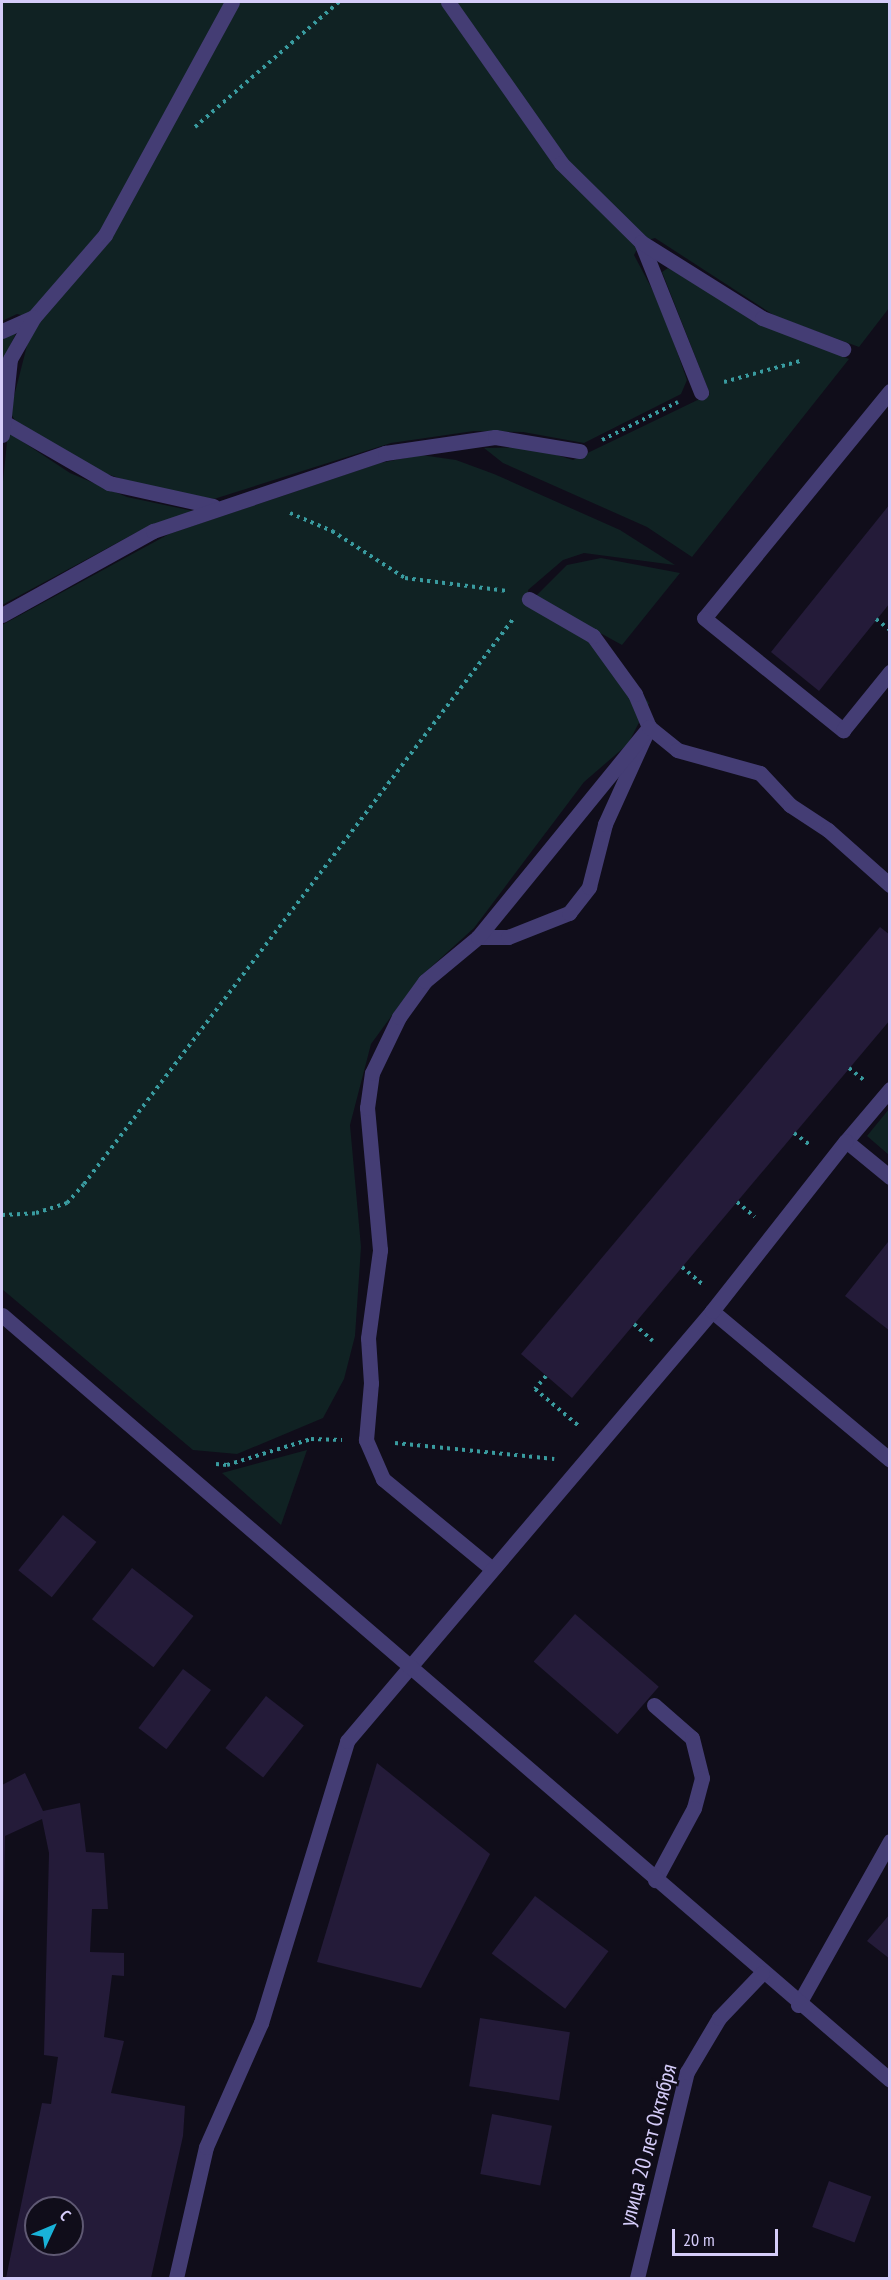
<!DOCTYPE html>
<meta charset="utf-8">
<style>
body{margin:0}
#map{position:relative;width:891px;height:2280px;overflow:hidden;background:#100d1a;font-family:"PT Sans Narrow",sans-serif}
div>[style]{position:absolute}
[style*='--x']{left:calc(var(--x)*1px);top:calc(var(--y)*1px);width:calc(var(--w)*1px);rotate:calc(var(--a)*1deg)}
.green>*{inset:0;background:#102223}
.building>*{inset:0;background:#241b39;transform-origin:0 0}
.path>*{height:4px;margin-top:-2px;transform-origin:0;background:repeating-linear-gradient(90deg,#399b9f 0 3px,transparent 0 7.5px)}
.service>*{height:15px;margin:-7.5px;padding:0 7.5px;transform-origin:7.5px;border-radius:7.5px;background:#443d74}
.minor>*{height:15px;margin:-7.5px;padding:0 7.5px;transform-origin:7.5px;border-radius:7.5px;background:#443d74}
span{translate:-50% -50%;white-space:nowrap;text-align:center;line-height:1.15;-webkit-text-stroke:4.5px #100d1a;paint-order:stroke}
.street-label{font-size:22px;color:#d5ccf9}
.frame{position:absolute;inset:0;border:3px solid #d5ccf9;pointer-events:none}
.north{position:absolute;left:24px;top:2196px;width:60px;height:60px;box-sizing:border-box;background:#100d1a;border:2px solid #5f5973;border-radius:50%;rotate:46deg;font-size:16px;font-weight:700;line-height:24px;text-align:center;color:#d5ccf9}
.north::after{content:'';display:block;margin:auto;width:21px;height:27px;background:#19b2d8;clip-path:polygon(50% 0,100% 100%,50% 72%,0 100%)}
.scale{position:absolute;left:672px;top:2229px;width:106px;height:27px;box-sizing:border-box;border:3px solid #d5ccf9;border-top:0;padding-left:8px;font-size:18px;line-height:21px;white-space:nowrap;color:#d5ccf9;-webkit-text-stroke:4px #100d1a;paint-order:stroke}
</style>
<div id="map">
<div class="green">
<div style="clip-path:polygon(2px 2px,889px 2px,889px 308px,859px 347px,775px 316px,655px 238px,641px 242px,634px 255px,661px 306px,687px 380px,681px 394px,584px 443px,523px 432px,474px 431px,391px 443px,214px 499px,143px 486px,98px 471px,17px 424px,10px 412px,34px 318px,17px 314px,2px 321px)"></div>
<div style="clip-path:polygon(668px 268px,788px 334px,849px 359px,692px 557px,647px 527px,503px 463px,484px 448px,531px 447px,573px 460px,710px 394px,662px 272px)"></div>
<div style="clip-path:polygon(16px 333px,2px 363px,2px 338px)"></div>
<div style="clip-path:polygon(8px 432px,70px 473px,127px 497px,193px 511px,139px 531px,2px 605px,2px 491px)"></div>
<div style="clip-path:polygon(421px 455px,456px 460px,494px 474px,620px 530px,675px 565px,584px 553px,563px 560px,528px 590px,530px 606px,612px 655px,649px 703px,628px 744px,584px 782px,474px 928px,420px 977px,371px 1044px,350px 1125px,361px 1247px,355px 1336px,344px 1379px,323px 1418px,237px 1454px,193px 1450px,2px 1289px,2px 625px,169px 534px,380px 463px)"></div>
<div style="clip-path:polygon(601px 558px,680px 573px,622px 645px,535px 597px,567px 565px)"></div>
<div style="clip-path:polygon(889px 1109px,889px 1155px,867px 1136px)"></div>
<div style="clip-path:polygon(307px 1450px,281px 1525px,222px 1473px)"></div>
</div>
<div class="building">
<div style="clip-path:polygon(890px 504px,890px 603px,819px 691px,771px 652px)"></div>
<div style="clip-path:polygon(880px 927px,890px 935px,890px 1020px,572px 1398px,521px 1354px)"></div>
<div style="clip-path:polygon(888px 1242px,890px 1243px,890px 1331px,845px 1296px)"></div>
<div style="left:63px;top:1515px;width:43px;height:71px;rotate:39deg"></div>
<div style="left:132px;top:1568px;width:78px;height:65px;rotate:38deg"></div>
<div style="left:575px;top:1614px;width:111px;height:63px;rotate:41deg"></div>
<div style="left:183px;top:1669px;width:35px;height:74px;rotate:37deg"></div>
<div style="left:266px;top:1696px;width:48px;height:66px;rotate:38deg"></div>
<div style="clip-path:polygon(377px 1763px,490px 1854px,421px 1988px,317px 1962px)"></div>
<div style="clip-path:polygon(evenodd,25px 1773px,43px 1811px,80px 1803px,86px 1852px,104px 1853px,108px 1909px,92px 1909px,90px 1952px,124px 1953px,124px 1976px,112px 1975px,104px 2037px,124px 2041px,111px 2093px,185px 2106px,183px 2136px,151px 2278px,6px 2278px,42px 2103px,51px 2104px,58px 2057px,44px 2055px,49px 1853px,42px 1819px,5px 1836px,2px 1968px,2px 1785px,25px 1773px,36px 2208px,72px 2208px,72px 2244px,36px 2244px,36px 2208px)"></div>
<div style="left:535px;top:1896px;width:92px;height:72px;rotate:37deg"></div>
<div style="clip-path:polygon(890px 1914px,890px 1959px,867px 1941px)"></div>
<div style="left:480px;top:2018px;width:91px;height:69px;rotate:9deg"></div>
<div style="left:492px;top:2114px;width:61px;height:61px;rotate:11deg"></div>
<div style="left:829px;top:2181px;width:45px;height:49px;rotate:20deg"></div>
</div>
<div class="path">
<div style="--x:195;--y:127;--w:191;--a:-41"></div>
<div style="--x:724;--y:382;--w:79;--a:-15.4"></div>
<div style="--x:602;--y:440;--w:85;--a:-26.6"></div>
<div style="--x:290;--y:513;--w:46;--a:23.2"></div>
<div style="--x:332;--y:531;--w:87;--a:32.8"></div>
<div style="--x:405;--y:578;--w:103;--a:7.3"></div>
<div style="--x:876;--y:619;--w:18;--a:38"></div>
<div style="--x:849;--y:1068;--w:19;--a:39"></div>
<div style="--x:794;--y:1133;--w:21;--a:37"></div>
<div style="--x:737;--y:1202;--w:23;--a:40"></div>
<div style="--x:2;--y:1215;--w:34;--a:-3"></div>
<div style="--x:36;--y:1213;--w:33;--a:-18"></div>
<div style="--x:67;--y:1203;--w:25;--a:-48"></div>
<div style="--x:84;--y:1184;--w:711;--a:-52.78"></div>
<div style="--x:682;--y:1267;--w:26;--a:40"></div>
<div style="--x:634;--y:1324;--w:25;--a:42"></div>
<div style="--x:546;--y:1376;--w:17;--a:130"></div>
<div style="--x:535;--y:1389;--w:59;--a:40.2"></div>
<div style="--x:395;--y:1443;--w:160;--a:5.7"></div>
<div style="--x:216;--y:1464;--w:11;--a:5"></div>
<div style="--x:227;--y:1465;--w:88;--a:-17.2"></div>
<div style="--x:311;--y:1439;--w:31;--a:2"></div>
</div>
<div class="service">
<div style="--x:448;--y:2;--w:197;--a:54.9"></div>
<div style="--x:561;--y:163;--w:112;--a:44.6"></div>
<div style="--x:641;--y:242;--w:162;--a:68.2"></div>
<div style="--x:641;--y:242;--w:143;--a:32.1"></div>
<div style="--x:762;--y:318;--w:87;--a:20.9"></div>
<div style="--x:2;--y:331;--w:35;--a:-24"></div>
<div style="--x:34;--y:317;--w:108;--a:-49.1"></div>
<div style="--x:105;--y:235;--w:265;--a:-61.4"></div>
<div style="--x:890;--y:391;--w:293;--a:129.3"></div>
<div style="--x:704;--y:618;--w:179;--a:38.9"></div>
<div style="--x:843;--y:730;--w:75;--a:-51"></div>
<div style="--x:2;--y:421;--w:124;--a:30.1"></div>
<div style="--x:109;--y:483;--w:107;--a:12.5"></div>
<div style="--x:2;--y:435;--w:76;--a:-84"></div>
<div style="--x:10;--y:359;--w:48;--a:-60.3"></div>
<div style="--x:2;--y:615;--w:173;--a:-29.1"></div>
<div style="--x:153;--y:531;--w:245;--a:-18.6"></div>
<div style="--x:385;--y:453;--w:111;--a:-8.3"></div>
<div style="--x:495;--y:437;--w:86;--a:9.4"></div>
<div style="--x:478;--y:937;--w:30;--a:0"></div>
<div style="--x:508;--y:937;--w:66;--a:-21.5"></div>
<div style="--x:569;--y:913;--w:33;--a:-52"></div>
<div style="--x:589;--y:887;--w:65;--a:-75.7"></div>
<div style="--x:605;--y:824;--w:107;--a:-65.6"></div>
<div style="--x:649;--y:727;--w:36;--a:-113"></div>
<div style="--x:635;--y:694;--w:72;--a:-125.9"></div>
<div style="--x:593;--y:636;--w:74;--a:-150"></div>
<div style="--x:890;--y:1089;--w:68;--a:130.2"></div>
<div style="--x:846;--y:1141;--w:57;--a:39.3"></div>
<div style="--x:712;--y:1311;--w:232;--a:39.9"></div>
<div style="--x:491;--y:1568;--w:140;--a:-140.5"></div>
<div style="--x:383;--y:1479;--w:43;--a:-113.6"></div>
<div style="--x:366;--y:1440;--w:57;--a:-85"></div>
<div style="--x:371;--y:1383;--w:45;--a:-93.8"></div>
<div style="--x:368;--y:1338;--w:89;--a:-82.2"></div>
<div style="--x:380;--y:1250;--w:143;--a:-95.2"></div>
<div style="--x:367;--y:1108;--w:35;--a:-82"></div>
<div style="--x:372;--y:1073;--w:62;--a:-64.3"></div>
<div style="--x:399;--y:1017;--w:44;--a:-54.2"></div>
<div style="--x:425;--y:981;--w:69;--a:-39.7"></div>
<div style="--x:478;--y:937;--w:271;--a:-50.8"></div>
<div style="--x:649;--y:727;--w:36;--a:39"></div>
<div style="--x:677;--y:750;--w:86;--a:15.5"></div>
<div style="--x:760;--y:773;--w:44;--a:46.8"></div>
<div style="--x:790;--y:805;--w:45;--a:33.3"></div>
<div style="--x:828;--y:830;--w:83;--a:41.6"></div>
<div style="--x:654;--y:1705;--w:50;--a:41"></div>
<div style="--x:692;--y:1738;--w:41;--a:76"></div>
<div style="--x:702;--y:1778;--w:31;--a:105"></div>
<div style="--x:694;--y:1808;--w:82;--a:118.4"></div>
<div style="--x:798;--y:2005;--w:188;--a:-60.7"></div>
<div style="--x:176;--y:2278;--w:134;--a:-77.1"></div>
<div style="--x:206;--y:2147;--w:136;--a:-66.1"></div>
<div style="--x:261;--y:2023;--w:295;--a:-73"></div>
<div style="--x:347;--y:1741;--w:564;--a:-49.67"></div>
<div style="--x:712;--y:1311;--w:216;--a:-51.8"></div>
</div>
<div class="minor">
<div style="--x:2;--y:1315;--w:1172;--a:40.74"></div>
<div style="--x:637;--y:2278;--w:212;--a:-76.4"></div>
<div style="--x:687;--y:2072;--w:63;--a:-59.3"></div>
<div style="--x:719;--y:2018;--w:62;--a:-46.3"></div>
</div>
<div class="street-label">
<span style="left:648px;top:2145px;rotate:-75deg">улица 20 лет Октября</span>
</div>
<div class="frame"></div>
<div class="north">С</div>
<div class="scale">20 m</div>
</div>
